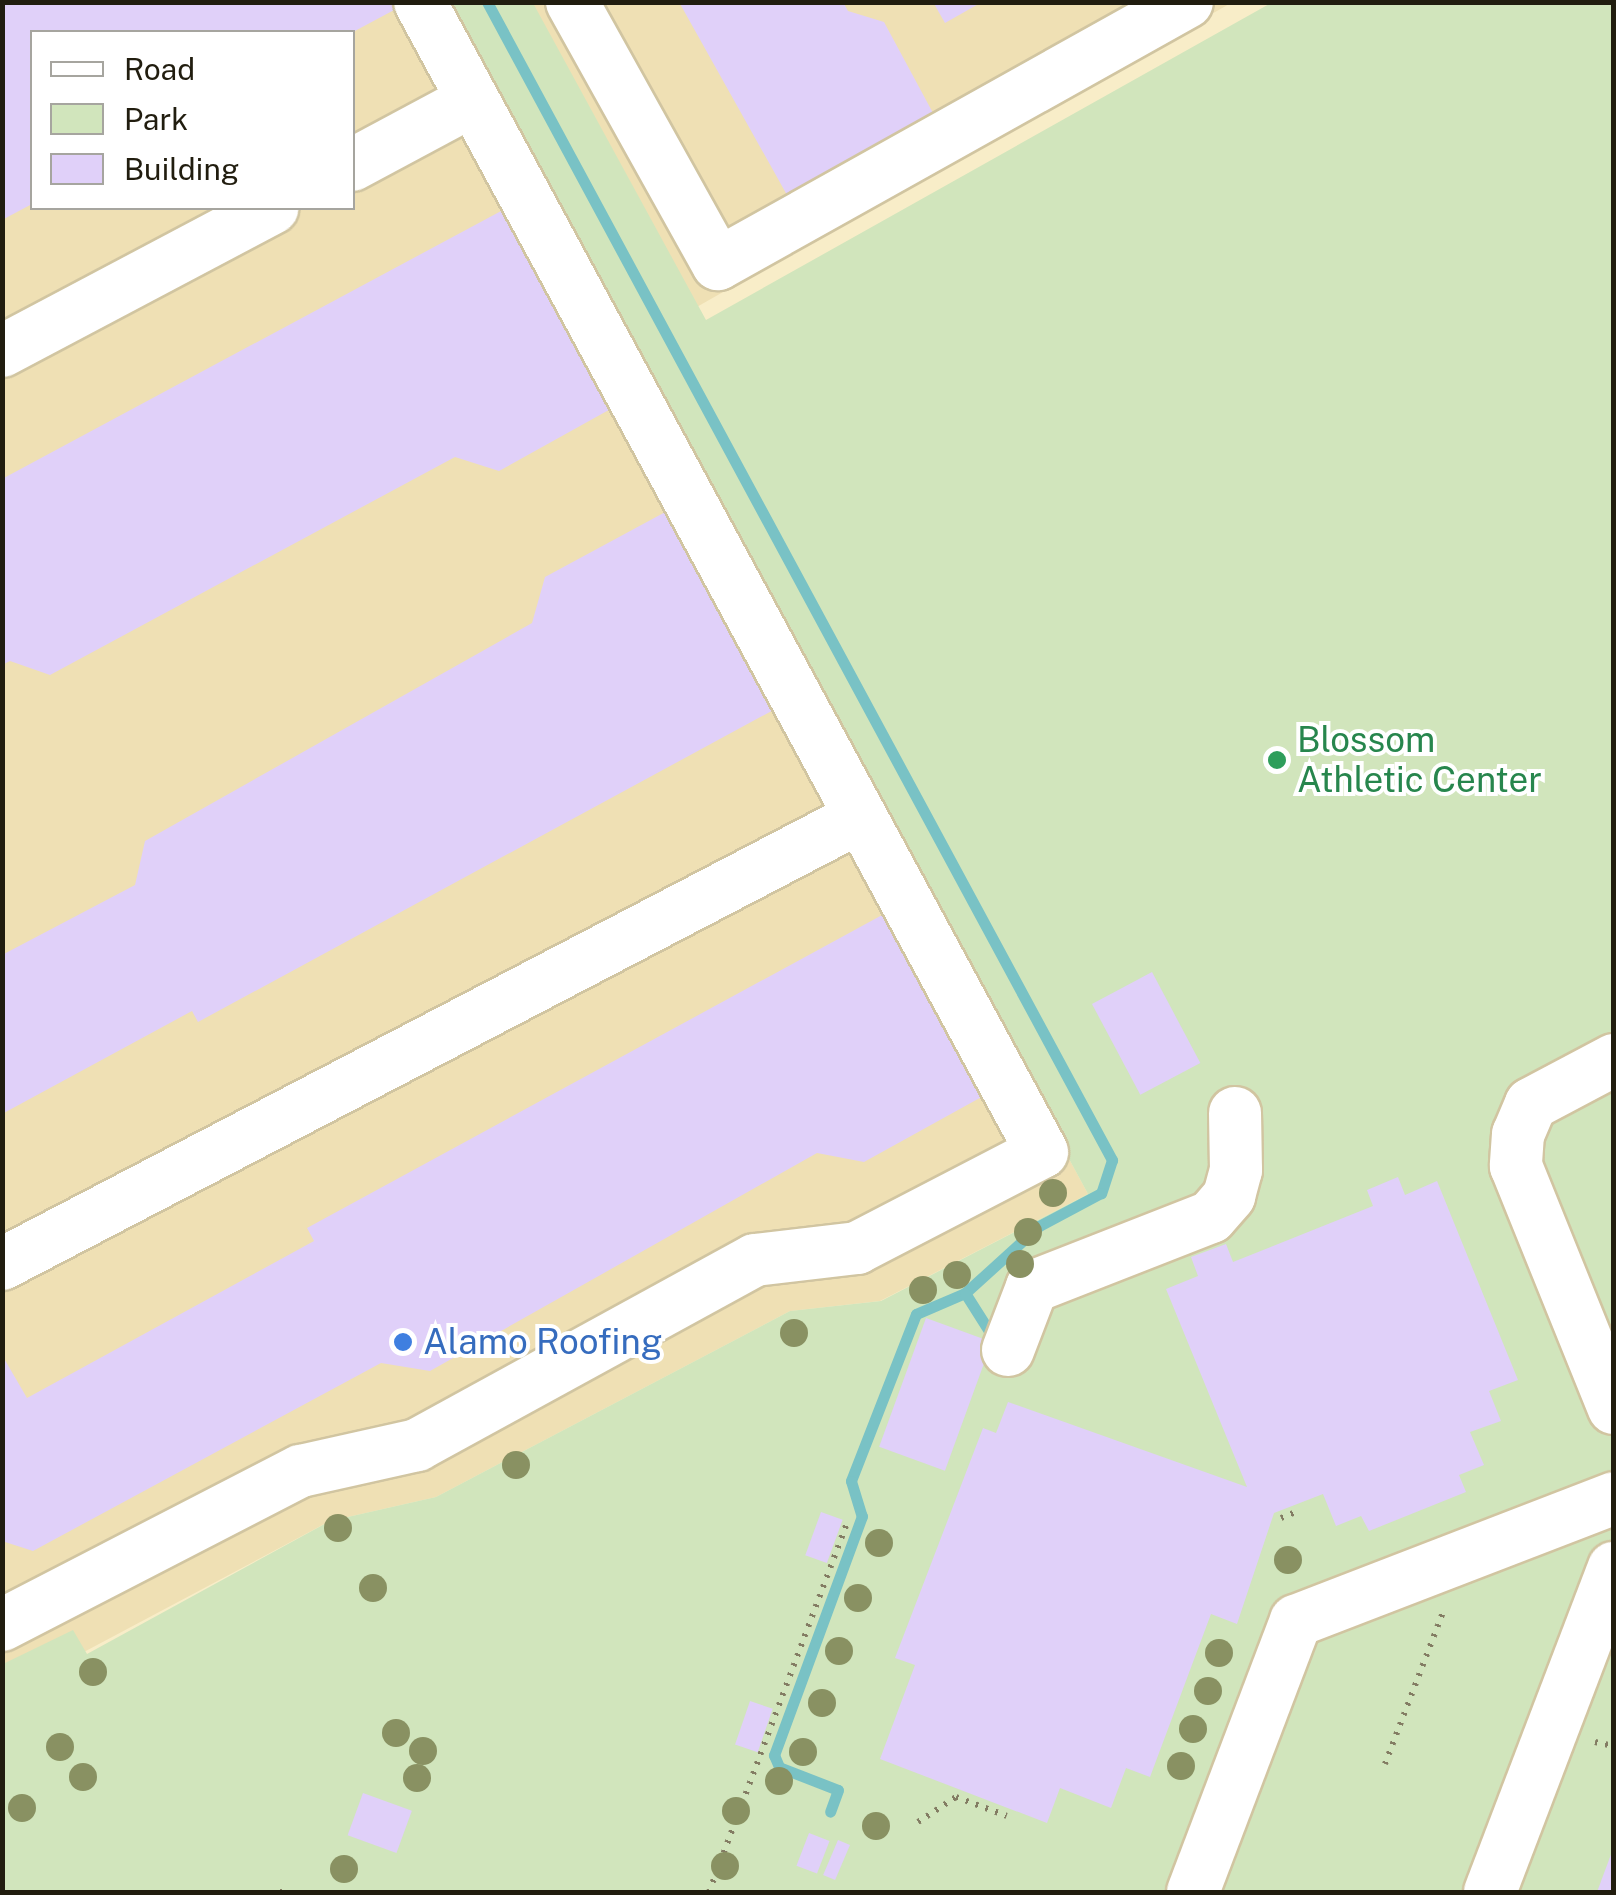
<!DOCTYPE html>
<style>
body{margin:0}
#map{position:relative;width:1616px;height:1895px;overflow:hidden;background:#f8edc8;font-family:"Public Sans",sans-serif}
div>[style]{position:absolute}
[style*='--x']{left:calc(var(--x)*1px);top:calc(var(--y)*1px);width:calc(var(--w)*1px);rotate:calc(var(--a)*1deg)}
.built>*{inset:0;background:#efe0b4}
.green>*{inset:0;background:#d1e5bc}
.stream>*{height:11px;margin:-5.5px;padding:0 5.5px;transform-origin:5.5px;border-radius:5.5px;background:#79c2c5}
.building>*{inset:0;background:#e0d0f9;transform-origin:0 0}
.path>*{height:6px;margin-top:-3px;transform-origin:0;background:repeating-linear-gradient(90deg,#837c63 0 2.5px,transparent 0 10.5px)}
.roads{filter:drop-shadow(2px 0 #d1c5a1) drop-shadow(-2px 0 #d1c5a1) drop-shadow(0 2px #d1c5a1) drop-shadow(0 -2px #d1c5a1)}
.minor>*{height:52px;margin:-26px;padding:0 26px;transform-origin:26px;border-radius:26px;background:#fff}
.trees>*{width:28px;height:28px;margin:-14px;border-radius:50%;background:#899162}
.dots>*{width:28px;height:28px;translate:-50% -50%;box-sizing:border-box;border:5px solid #fff;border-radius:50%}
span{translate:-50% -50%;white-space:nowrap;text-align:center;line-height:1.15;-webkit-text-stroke:8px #fff;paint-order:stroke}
.leisure-label{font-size:35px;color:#27864d}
.left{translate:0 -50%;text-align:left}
.shop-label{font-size:35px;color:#366cbe}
.frame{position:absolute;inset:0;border:5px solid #211d0f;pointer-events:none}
.legend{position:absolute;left:30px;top:30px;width:325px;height:180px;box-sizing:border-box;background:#fff;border:2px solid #a6a59f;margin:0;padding:12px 18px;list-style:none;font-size:30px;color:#211d0f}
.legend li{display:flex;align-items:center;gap:20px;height:50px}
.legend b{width:50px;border:2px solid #a6a59f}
</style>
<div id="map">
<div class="built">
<div style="clip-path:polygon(evenodd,3px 3px,1231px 3px,630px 345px,1088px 1194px,880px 1301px,790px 1311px,436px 1497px,330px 1521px,3px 1695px,3px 3px,32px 32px,352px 32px,352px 208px,32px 208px,32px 32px)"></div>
</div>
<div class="green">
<div style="clip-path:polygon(443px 3px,533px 3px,706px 320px,1271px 3px,1613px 3px,1613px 1892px,3px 1892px,3px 1664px,73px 1630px,87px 1654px,330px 1521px,436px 1497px,790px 1311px,881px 1301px,1088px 1194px)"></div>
</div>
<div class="stream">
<div style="--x:487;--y:2;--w:1316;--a:61.64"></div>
<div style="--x:1112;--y:1160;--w:35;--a:108"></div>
<div style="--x:1101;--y:1193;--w:70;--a:152"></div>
<div style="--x:1039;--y:1226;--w:100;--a:137.8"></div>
<div style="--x:965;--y:1293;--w:53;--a:156.8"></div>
<div style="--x:916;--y:1314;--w:179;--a:111.3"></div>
<div style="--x:851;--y:1481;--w:37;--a:73"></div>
<div style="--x:862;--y:1516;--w:255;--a:110.2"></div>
<div style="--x:774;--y:1755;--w:13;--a:67"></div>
<div style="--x:779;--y:1767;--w:63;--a:21.3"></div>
<div style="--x:838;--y:1790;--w:23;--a:110"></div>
<div style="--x:965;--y:1293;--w:58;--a:57.7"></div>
</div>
<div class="building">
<div style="clip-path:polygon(2px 2px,409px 2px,353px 32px,32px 32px,32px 204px,2px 220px)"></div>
<div style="clip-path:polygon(679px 2px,843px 2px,848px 11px,884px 22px,933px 113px,787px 195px)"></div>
<div style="clip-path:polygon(933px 2px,982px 2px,945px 23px)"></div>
<div style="clip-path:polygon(516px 203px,625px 401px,499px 471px,455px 457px,50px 675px,10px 661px,2px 665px,2px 479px)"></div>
<div style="clip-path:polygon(682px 503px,790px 701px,198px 1022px,192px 1011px,2px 1114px,2px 955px,135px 885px,145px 841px,532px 623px,545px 577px)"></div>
<div style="clip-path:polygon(895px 908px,996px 1089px,864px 1162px,817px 1153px,430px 1371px,381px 1363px,33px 1551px,2px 1541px,2px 1355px,27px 1398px,314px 1241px,307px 1228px)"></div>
<div style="left:1152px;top:972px;width:103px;height:68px;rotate:62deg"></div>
<div style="clip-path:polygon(1398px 1177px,1405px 1195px,1437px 1181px,1518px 1380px,1489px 1391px,1501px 1421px,1470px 1432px,1484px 1465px,1459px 1475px,1466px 1492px,1369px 1531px,1361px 1516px,1336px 1526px,1323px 1494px,1274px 1513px,1237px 1624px,1211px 1614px,1150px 1777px,1126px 1768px,1111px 1808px,1060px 1788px,1047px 1823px,880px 1759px,915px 1665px,895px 1658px,983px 1428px,996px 1433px,1008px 1402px,1247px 1487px,1166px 1289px,1198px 1276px,1191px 1257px,1226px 1244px,1233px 1262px,1373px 1206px,1367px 1190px)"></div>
<div style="left:926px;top:1318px;width:70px;height:137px;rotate:20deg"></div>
<div style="left:821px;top:1512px;width:23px;height:46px;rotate:20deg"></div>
<div style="left:750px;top:1701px;width:24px;height:46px;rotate:19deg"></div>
<div style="left:363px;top:1793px;width:52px;height:45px;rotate:20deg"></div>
<div style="left:809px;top:1833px;width:22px;height:35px;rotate:21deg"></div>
<div style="left:838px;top:1840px;width:13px;height:38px;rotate:23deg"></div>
<div style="clip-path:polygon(1613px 1849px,1614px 1892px,1597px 1892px)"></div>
</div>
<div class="path">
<div style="--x:1281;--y:1518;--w:18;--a:-22"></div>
<div style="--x:1595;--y:1742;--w:19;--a:12"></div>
<div style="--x:1385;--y:1764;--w:163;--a:-69.1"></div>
<div style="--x:918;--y:1822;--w:45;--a:-33.3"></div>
<div style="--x:956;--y:1797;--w:54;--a:20.4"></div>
<div style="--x:280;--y:1892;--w:2;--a:0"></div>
<div style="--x:709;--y:1892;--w:397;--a:-69.5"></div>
</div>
<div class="roads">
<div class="minor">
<div style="--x:572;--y:2;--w:300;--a:60.9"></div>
<div style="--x:718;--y:264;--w:537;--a:-29.19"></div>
<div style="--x:352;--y:165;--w:137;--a:-28.2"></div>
<div style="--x:2;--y:351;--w:306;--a:-27.9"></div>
<div style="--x:1614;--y:1060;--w:94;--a:152.1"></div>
<div style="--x:1531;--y:1104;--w:33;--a:113"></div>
<div style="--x:1518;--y:1134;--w:32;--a:94"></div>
<div style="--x:1516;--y:1166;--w:261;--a:68"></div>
<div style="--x:2;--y:1264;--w:967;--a:-27.52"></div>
<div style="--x:1008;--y:1350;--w:67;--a:-69.1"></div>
<div style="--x:1032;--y:1287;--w:192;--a:-21.4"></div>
<div style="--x:1211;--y:1217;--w:28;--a:-49"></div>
<div style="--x:1229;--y:1196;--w:27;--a:-75"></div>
<div style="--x:1236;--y:1170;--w:57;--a:-91"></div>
<div style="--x:2;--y:1625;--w:336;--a:-27.3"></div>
<div style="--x:301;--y:1471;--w:119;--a:-12.6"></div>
<div style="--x:417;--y:1445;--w:385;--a:-28.7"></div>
<div style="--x:755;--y:1260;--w:103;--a:-6.7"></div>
<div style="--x:857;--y:1248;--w:208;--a:-27.4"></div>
<div style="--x:1042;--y:1152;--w:1307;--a:-118.41"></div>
<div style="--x:1193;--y:1892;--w:290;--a:-69.2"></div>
<div style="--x:1296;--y:1621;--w:341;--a:-21.1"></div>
<div style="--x:1490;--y:1892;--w:347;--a:-69.1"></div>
</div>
</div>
<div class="trees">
<div style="left:1053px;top:1193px"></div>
<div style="left:1028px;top:1232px"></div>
<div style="left:1020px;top:1264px"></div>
<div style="left:957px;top:1275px"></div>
<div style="left:923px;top:1290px"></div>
<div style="left:794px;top:1333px"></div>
<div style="left:516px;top:1465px"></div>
<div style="left:338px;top:1528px"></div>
<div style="left:879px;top:1543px"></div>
<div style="left:1288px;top:1560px"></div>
<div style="left:373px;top:1588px"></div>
<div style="left:858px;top:1598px"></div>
<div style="left:839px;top:1651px"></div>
<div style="left:1219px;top:1653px"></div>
<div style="left:93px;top:1672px"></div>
<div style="left:1208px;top:1691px"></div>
<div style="left:822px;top:1703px"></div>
<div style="left:1193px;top:1729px"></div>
<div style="left:396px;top:1733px"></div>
<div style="left:60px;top:1747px"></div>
<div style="left:423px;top:1751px"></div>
<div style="left:803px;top:1752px"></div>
<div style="left:1181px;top:1766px"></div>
<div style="left:83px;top:1777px"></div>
<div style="left:417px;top:1778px"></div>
<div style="left:779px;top:1781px"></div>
<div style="left:22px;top:1808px"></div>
<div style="left:736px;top:1811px"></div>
<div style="left:876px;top:1826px"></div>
<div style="left:725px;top:1866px"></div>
<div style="left:344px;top:1869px"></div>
</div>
<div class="dots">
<div style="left:1277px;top:760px;background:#2e9e5b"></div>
<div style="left:403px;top:1342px;background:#3f7fe0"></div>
</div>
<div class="leisure-label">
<span class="left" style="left:1297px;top:760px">Blossom<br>Athletic Center</span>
</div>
<div class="shop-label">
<span class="left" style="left:423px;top:1342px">Alamo Roofing</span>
</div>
<div class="frame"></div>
<ul class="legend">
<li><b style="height:12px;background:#fff"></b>Road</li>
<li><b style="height:28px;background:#d1e5bc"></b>Park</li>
<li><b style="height:28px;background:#e0d0f9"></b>Building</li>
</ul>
</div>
